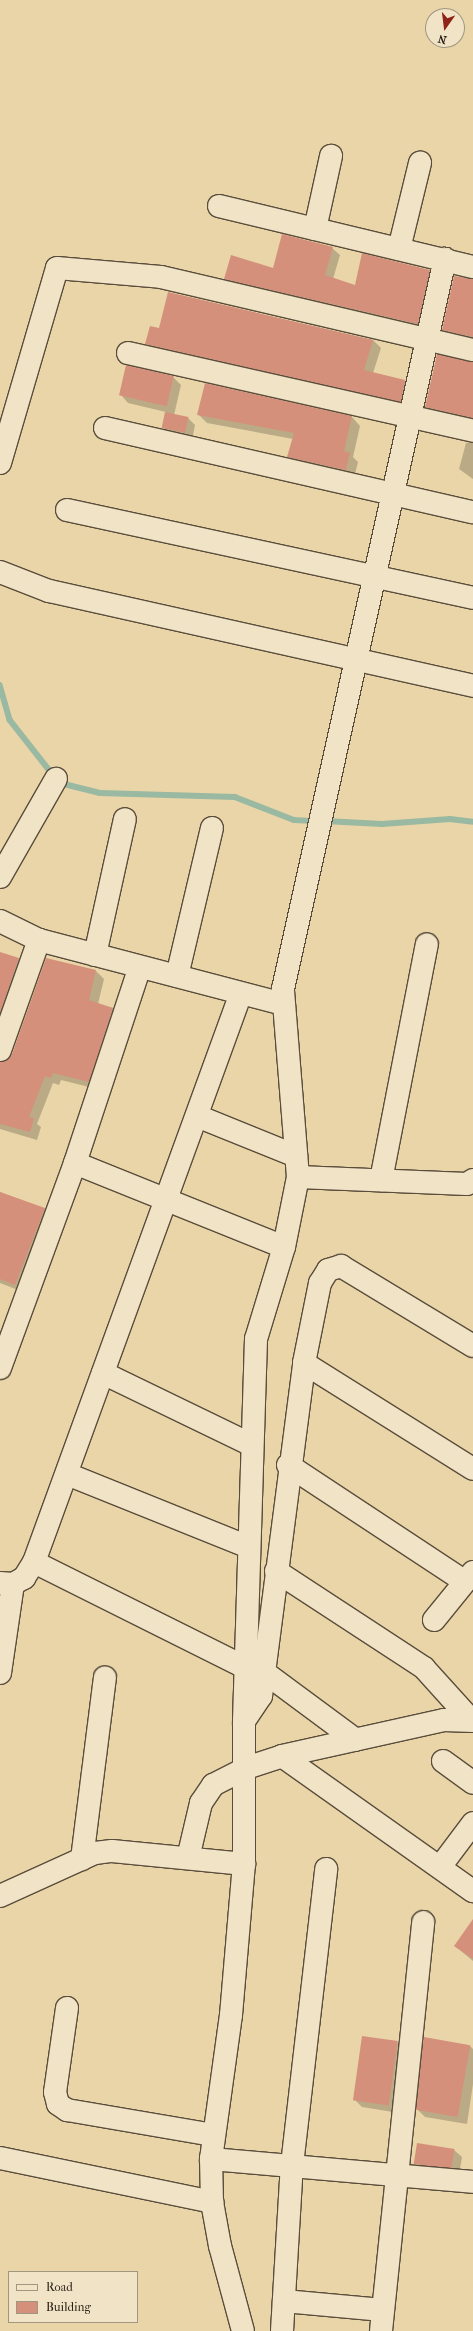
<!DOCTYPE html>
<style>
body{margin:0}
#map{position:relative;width:473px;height:2331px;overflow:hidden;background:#e9d5a7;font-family:"IM FELL French Canon",serif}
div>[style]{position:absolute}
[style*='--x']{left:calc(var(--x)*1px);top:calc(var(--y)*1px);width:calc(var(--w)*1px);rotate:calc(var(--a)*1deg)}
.shadow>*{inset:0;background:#0003}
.stream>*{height:5.5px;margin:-2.75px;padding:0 2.75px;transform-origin:2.75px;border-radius:2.75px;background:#99b9a2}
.building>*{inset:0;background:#d5907b;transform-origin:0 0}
.roads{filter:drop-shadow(1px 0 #5a4d3c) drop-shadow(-1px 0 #5a4d3c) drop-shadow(0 1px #5a4d3c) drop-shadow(0 -1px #5a4d3c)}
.minor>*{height:22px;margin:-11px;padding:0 11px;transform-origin:11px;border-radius:11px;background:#f1e4c6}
span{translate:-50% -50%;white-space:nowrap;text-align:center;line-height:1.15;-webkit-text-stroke:3px #f1e4c6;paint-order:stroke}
.legend{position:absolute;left:8px;top:2271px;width:130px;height:52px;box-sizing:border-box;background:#f1e4c6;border:1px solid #a19680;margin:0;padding:5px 7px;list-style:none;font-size:12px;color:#2a2018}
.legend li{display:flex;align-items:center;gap:8px;height:20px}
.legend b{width:20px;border:1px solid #a19680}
.north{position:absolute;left:425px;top:8px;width:40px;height:40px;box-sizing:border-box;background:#f1e4c6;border:1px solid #a19680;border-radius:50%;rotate:194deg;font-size:11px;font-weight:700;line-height:16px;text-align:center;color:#2a2018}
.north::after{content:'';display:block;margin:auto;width:14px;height:18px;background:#8f2418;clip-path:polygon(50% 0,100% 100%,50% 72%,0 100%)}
</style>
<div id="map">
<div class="shadow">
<div style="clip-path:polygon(332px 248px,340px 255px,333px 279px,356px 286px,429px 271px,437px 279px,425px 331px,232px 286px,225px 279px,274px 269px)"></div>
<div style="clip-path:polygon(473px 281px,473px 343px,452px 338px,443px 330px)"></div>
<div style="clip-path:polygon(169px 293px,373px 340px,381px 348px,373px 373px,405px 381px,413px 389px,408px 409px,154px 352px,146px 344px,160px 329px)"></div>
<div style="clip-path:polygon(473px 362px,473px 424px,434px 415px,426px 407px)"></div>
<div style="clip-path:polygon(173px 377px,181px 385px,174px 415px,188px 418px,195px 425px,192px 440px,170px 435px,163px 428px,166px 412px,128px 403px,121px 395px)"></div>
<div style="clip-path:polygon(199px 415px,352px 417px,360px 426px,353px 457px,358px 462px,354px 478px,297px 465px,288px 457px,293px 439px,207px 423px)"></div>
<div style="clip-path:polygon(473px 442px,473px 479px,459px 469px,466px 443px)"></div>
<div style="clip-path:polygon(0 953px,19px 959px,27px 967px,0 1043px)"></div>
<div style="clip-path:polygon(96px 971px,104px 979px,98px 1004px,113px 1008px,121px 1016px,97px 1089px,61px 1080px,59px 1085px,53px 1083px,37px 1124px,41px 1127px,37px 1140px,0 1129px,0 1062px,8px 1061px)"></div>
<div style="clip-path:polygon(0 1192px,45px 1209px,53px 1217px,23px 1292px,0 1283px)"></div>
<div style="clip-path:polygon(473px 1920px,473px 1961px,455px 1946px)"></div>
<div style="clip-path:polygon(398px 2042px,405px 2049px,399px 2113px,362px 2107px,354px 2099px)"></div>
<div style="clip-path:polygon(470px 2046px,473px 2049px,473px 2084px,467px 2124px,425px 2117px,417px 2109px)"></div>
<div style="clip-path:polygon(454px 2150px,462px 2157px,459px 2175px,422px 2171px,414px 2164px)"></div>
</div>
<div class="stream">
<div style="--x:0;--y:685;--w:36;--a:74"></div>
<div style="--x:10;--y:720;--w:71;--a:51.8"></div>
<div style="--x:60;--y:783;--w:41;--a:14"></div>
<div style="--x:100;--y:793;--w:135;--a:1.7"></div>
<div style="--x:235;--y:797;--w:63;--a:21.3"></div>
<div style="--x:294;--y:820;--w:21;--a:3"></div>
<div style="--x:325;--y:821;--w:57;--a:3"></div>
<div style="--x:382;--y:824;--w:68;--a:-4.2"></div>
<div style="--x:450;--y:819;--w:23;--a:7"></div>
</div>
<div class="building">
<div style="clip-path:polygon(282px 234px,333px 247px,325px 275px,355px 285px,362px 253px,430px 270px,418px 324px,224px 279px,231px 255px,273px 268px)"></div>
<div style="clip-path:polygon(454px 276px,473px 279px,473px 337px,442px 330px)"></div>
<div style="clip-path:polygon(168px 292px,373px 340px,364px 370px,405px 380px,401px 402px,145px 344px,150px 326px,159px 328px)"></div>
<div style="clip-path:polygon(437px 354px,473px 362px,473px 418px,425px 407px)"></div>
<div style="left:126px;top:365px;width:49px;height:31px;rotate:13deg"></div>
<div style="clip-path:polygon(205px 383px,352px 416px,344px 451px,350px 453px,346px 470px,287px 457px,294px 433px,197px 415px)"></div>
<div style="left:165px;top:412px;width:24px;height:16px;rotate:12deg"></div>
<div style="clip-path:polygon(0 952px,19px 958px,0 1013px)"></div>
<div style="clip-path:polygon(46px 958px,96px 970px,89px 1000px,113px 1008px,89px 1082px,53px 1073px,51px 1078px,45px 1076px,29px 1117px,34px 1118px,30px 1132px,0 1124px,0 1062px,12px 1054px)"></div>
<div style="clip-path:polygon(0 1192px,45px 1208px,15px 1285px,0 1279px)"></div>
<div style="clip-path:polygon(473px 1919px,473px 1959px,454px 1946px)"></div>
<div style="left:362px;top:2036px;width:36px;height:65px;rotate:8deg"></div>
<div style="left:424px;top:2037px;width:47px;height:73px;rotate:10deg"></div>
<div style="left:417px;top:2143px;width:38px;height:21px;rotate:9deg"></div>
</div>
<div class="roads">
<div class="minor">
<div style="--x:219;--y:206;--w:261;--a:13.5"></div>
<div style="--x:315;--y:229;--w:75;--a:-77.6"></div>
<div style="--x:399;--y:249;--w:89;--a:-76.3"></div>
<div style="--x:128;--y:353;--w:354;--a:12.7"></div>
<div style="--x:105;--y:428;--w:377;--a:12.9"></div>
<div style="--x:0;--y:463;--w:203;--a:-73.7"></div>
<div style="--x:57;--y:268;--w:104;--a:4.9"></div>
<div style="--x:161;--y:277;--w:320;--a:13.2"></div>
<div style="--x:67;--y:510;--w:415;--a:12.2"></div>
<div style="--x:0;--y:572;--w:53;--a:21.2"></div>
<div style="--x:49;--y:591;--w:435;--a:12.6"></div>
<div style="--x:0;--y:877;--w:113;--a:-60.3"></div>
<div style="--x:0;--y:921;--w:43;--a:26"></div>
<div style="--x:39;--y:940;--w:252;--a:14.7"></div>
<div style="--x:95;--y:955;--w:139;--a:-77.6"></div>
<div style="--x:177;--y:976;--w:152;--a:-76.7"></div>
<div style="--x:0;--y:1050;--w:117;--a:-70.5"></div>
<div style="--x:197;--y:1116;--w:107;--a:22"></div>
<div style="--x:75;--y:1163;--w:225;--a:21.9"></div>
<div style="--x:298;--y:1177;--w:169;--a:2.4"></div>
<div style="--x:467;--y:1184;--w:7;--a:-34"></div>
<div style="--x:381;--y:1180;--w:240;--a:-79"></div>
<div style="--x:304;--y:1363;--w:199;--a:32.1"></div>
<div style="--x:0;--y:1368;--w:218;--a:-69.9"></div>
<div style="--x:75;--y:1163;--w:206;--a:-71.7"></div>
<div style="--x:103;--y:1373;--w:165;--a:25.8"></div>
<div style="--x:288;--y:1465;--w:211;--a:33.4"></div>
<div style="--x:67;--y:1474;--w:196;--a:21.9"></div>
<div style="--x:34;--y:1562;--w:236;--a:26.5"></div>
<div style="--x:276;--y:1571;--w:177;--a:33.2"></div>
<div style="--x:424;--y:1668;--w:70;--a:47.9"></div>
<div style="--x:0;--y:1583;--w:13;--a:4"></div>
<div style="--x:13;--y:1584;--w:13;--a:-29"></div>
<div style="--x:24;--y:1578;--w:19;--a:-58"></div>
<div style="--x:34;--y:1562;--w:605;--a:-70.01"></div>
<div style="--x:434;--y:1620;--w:62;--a:-50.9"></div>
<div style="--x:264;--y:1672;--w:114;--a:36.5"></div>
<div style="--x:0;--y:1673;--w:90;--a:-81.7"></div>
<div style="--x:244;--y:1721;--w:30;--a:-56"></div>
<div style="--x:261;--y:1696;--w:336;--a:-82.6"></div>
<div style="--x:304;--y:1363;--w:82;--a:-78.7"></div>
<div style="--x:320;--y:1283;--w:15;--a:-58"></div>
<div style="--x:328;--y:1270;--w:14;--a:-17"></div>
<div style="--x:341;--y:1266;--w:154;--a:31.2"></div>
<div style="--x:282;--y:1756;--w:234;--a:35.3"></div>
<div style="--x:443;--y:1761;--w:37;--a:36"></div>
<div style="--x:188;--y:1858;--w:57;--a:-76.7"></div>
<div style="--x:201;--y:1803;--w:22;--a:-56"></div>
<div style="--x:213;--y:1785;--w:37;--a:-27"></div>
<div style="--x:246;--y:1768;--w:38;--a:-18"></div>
<div style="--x:282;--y:1756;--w:166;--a:-12.5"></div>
<div style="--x:444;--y:1720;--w:29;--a:2"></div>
<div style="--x:82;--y:1859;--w:183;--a:-82.8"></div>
<div style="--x:440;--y:1867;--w:55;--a:-53.1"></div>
<div style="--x:0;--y:1896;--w:104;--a:-24.4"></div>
<div style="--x:95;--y:1853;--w:17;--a:-7"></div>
<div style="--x:112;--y:1851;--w:133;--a:5.6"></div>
<div style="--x:67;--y:2008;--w:85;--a:98.1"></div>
<div style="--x:55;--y:2092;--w:12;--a:76"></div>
<div style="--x:58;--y:2104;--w:11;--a:34"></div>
<div style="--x:67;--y:2110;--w:149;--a:9.7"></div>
<div style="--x:0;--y:2158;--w:217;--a:11.7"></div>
<div style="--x:211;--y:2159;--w:263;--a:5"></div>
<div style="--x:284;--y:2301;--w:99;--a:5.2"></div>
<div style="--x:243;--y:2331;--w:88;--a:-105.1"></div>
<div style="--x:220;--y:2246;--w:45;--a:-100.3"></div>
<div style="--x:212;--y:2202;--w:43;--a:-91.3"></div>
<div style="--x:211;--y:2159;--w:145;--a:-82.1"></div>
<div style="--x:231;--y:2015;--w:152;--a:-85.1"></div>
<div style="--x:244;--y:1864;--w:143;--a:-90"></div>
<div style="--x:244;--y:1721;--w:382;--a:-88.2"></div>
<div style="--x:256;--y:1339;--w:96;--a:-73.1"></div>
<div style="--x:284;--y:1247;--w:71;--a:-78.7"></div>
<div style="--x:298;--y:1177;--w:189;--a:-94.6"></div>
<div style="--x:283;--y:989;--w:748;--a:-77.49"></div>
<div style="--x:282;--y:2331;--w:166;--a:-86.6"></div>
<div style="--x:292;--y:2165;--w:298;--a:-83.4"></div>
<div style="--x:381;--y:2331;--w:411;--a:-84.1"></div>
</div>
</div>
<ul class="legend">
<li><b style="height:5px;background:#f1e4c6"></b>Road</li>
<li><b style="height:11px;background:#d5907b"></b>Building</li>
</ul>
<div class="north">N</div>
</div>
